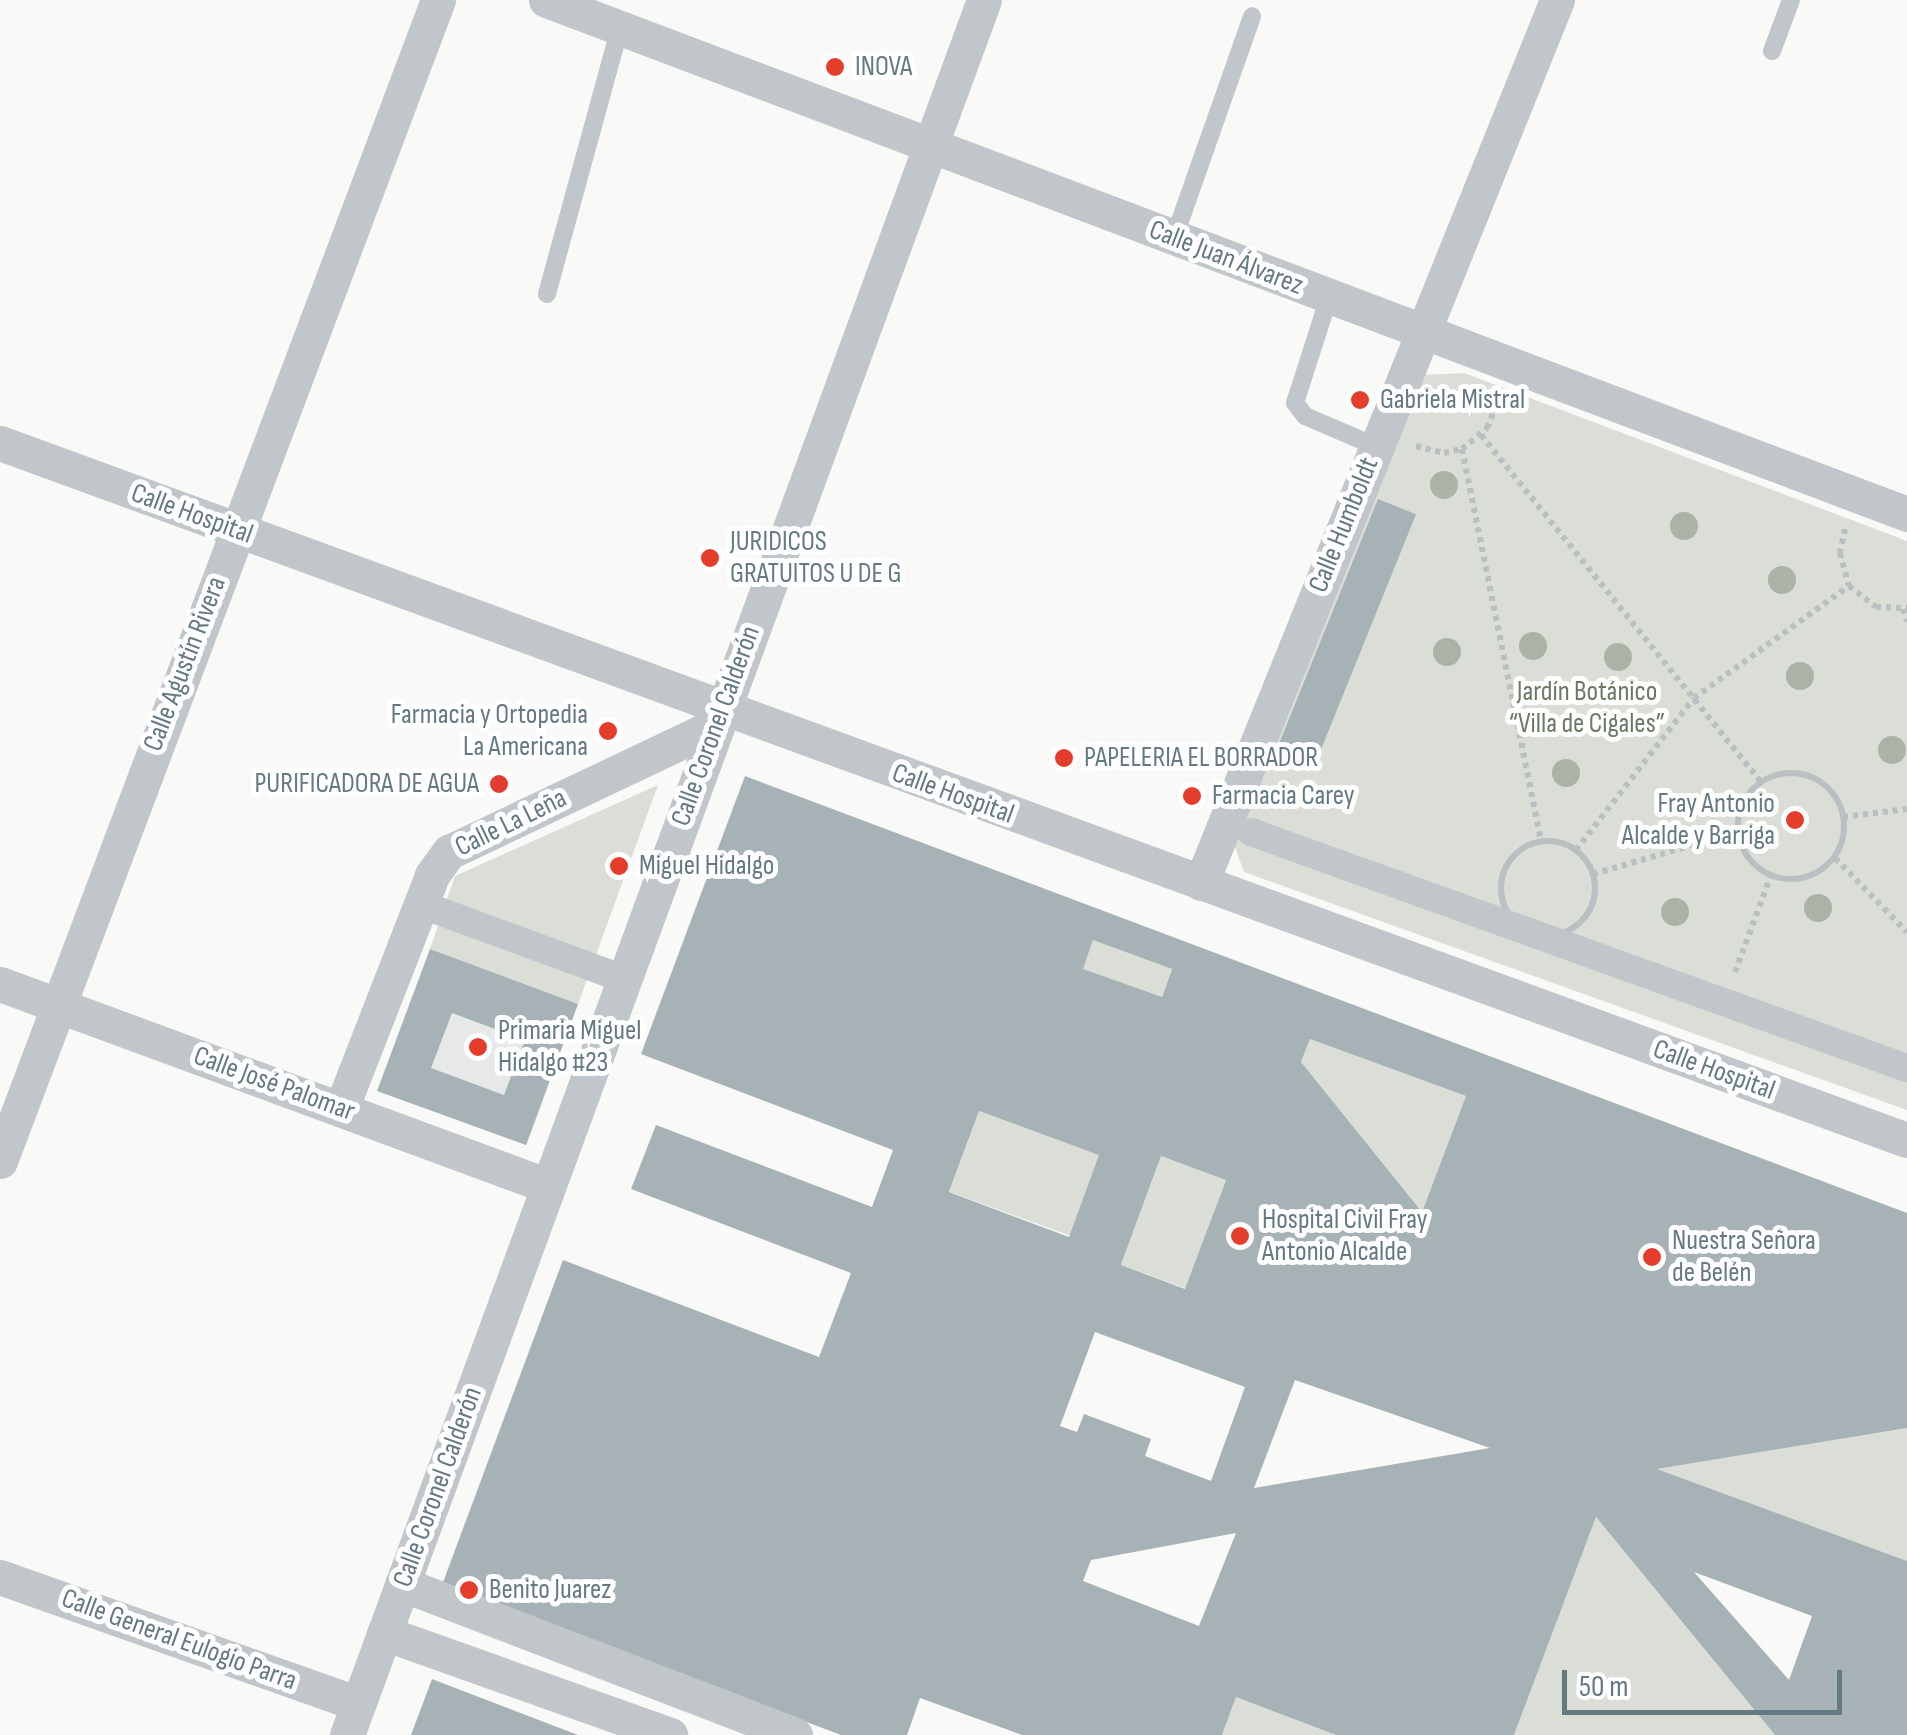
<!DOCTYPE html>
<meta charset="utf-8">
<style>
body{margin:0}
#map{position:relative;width:1907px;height:1735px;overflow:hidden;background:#f9f9f7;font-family:"Sofia Sans Condensed",sans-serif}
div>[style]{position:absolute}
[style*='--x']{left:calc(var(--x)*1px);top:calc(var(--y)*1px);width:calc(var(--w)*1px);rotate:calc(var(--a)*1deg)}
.built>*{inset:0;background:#e7e9e8;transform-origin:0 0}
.green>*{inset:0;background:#daded6;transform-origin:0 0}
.building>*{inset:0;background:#a7b2b6;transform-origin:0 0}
.path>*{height:6px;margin-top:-3px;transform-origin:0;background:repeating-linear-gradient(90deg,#babfc1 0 5px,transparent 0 10px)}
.path>.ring{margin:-3px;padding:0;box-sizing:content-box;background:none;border:6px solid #babfc1;border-radius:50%}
.service>*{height:18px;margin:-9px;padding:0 9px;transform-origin:9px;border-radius:9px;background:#c0c6c9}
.pedestrian>*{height:28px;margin:-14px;padding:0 14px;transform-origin:14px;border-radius:14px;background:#c0c6c9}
.minor>*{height:35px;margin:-17.5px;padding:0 17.5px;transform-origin:17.5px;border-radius:17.5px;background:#c0c6c9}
.trees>*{width:28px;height:28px;margin:-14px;border-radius:50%;background:#aab3a6}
.dots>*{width:28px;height:28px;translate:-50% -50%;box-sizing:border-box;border:5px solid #fff;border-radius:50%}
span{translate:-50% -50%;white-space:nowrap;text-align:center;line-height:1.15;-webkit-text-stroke:10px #fff;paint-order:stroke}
.poi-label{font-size:28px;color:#647982}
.left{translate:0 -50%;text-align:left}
.right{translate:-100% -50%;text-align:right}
.street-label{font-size:28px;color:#647982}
.park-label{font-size:28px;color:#6a7a63}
.scale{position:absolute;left:1562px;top:1670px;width:280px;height:45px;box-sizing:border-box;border:5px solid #647982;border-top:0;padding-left:12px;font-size:30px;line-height:35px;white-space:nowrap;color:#647982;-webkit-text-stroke:8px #fff;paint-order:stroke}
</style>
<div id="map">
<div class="built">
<div style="left:430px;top:949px;width:158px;height:151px;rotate:20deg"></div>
</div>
<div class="green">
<div style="clip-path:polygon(1464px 373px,1907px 541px,1907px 1110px,1244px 872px,1230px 833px,1422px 375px)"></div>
<div style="clip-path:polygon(658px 785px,578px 1004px,430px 949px,455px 876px)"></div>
<div style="left:1093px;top:940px;width:84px;height:31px;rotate:20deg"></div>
<div style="clip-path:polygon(1310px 1039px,1466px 1096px,1422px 1212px,1301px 1062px)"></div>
<div style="left:979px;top:1111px;width:128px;height:86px;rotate:20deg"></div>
<div style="left:1161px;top:1156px;width:69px;height:116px;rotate:20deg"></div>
<div style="clip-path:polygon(1907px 1428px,1907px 1561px,1657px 1469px)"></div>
<div style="clip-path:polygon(1596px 1517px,1775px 1735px,1514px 1735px)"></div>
<div style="clip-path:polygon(1236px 1697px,1336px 1735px,1222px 1735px)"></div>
</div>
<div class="building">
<div style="left:1378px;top:499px;width:41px;height:273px;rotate:22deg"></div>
<div style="clip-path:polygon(evenodd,745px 776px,1907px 1213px,1907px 1428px,1657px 1469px,1907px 1561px,1907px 1735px,1775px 1735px,1596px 1517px,1514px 1735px,1336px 1735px,1236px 1697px,1222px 1735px,1022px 1735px,920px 1698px,907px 1735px,841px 1735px,442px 1585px,563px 1260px,819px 1357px,851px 1273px,631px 1189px,656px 1125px,872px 1207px,893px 1150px,641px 1054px,745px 776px,1093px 940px,1172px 969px,1162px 997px,1083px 969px,1093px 940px,745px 776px,1310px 1039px,1466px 1096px,1422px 1212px,1301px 1062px,1310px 1039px,745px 776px,979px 1111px,1099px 1155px,1069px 1237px,949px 1192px,979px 1111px,745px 776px,1161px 1156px,1226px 1180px,1185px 1289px,1121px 1265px,1161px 1156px,745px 776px,1095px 1332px,1245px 1387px,1211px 1481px,1145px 1456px,1151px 1439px,1084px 1414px,1077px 1432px,1060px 1426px,1095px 1332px,745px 776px,1295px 1380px,1490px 1448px,1254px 1488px,1295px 1380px,745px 776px,1236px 1533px,1199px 1626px,1083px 1581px,1091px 1560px,1236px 1533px,745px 776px,1694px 1572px,1812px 1616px,1789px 1680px,1694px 1572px)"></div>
<div style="clip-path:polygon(evenodd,430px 949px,578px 1004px,526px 1145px,377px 1091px,430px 949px,452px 1013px,525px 1040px,504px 1095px,431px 1068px,452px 1013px)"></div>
<div style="clip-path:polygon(432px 1679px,578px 1735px,411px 1735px)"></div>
</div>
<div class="path">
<div style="--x:1481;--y:435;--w:446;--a:51.1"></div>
<div style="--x:1416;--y:446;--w:29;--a:14"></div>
<div style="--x:1444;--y:453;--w:18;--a:-13"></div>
<div style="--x:1462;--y:449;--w:33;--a:-40"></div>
<div style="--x:1487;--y:428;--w:31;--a:-68"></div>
<div style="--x:1462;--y:449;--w:401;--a:78.6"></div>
<div style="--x:1845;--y:529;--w:25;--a:102"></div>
<div style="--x:1840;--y:553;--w:34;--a:75"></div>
<div style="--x:1849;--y:586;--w:34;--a:38"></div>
<div style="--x:1876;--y:607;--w:31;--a:2"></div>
<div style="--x:1903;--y:609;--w:13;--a:72"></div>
<div class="ring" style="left:1738px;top:773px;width:100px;height:100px"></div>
<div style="--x:1843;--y:817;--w:64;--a:-7.1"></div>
<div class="ring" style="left:1501px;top:841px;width:88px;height:88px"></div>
<div style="--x:1576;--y:850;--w:192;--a:-52.2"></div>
<div style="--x:1694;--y:698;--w:191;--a:-35.9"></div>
<div style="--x:1835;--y:858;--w:103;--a:45.8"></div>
<div style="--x:1593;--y:874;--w:151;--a:-16.2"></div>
<div style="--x:1735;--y:972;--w:103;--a:-69.6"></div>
</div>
<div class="service">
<div style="--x:1772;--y:51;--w:54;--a:-69.6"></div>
<div style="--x:1174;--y:238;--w:235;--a:-70.6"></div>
<div style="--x:547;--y:294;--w:277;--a:-74.7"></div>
<div style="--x:1329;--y:297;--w:111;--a:107.8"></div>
<div style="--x:1295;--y:403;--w:16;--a:52"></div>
<div style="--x:1305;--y:416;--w:76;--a:23.2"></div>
</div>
<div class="pedestrian">
<div style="--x:1251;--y:832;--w:697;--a:19.79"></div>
<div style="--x:420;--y:904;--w:217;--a:20.2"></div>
</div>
<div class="minor">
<div style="--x:546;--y:0;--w:1455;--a:20.69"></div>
<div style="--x:0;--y:443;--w:2030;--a:20.08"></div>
<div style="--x:1201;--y:883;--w:952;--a:-68.04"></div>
<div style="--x:0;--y:984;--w:584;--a:20.23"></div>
<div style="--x:341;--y:1109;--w:251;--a:-68.7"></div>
<div style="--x:432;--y:875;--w:29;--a:-54"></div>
<div style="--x:449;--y:852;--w:297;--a:-25.4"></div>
<div style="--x:0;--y:1161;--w:1241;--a:-69.33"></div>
<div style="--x:0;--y:1577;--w:380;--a:19.5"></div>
<div style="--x:402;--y:1584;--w:421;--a:21"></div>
<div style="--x:384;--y:1633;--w:304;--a:19.6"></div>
<div style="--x:347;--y:1735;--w:1848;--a:-69.84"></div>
</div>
<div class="trees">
<div style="left:1444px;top:485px"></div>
<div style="left:1684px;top:526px"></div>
<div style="left:1782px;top:580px"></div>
<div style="left:1533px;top:646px"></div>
<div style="left:1447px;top:652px"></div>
<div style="left:1618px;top:657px"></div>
<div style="left:1800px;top:676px"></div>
<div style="left:1892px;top:750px"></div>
<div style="left:1566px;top:773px"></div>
<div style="left:1818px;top:908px"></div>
<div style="left:1675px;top:912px"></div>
</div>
<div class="dots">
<div style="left:835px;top:67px;background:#e43d2c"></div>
<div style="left:1360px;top:400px;background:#e43d2c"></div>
<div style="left:710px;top:558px;background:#e43d2c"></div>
<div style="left:608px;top:731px;background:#e43d2c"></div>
<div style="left:1064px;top:758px;background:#e43d2c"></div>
<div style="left:499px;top:784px;background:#e43d2c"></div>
<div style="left:1192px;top:796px;background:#e43d2c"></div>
<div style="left:1795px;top:820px;background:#e43d2c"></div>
<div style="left:619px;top:866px;background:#e43d2c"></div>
<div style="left:478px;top:1047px;background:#e43d2c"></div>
<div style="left:1240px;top:1236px;background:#e43d2c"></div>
<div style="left:1652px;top:1257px;background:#e43d2c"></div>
<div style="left:469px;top:1590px;background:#e43d2c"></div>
</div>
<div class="poi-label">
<span class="left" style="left:855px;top:67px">INOVA</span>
<span class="left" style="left:1380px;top:400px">Gabriela Mistral</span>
<span class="left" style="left:730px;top:558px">JURIDICOS<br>GRATUITOS U DE G</span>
<span class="right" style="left:588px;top:731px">Farmacia y Ortopedia<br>La Americana</span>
<span class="left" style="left:1084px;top:758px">PAPELERIA EL BORRADOR</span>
<span class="right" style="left:479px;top:784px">PURIFICADORA DE AGUA</span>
<span class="left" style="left:1212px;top:796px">Farmacia Carey</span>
<span class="right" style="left:1775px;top:820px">Fray Antonio<br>Alcalde y Barriga</span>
<span class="left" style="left:639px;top:866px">Miguel Hidalgo</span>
<span class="left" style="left:498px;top:1047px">Primaria Miguel<br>Hidalgo #23</span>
<span class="left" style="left:1262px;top:1236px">Hospital Civil Fray<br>Antonio Alcalde</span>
<span class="left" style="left:1672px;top:1257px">Nuestra Señora<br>de Belén</span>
<span class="left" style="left:489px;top:1590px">Benito Juarez</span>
</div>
<div class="street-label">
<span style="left:1226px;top:258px;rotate:21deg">Calle Juan Álvarez</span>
<span style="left:192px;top:514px;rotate:20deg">Calle Hospital</span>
<span style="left:1344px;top:525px;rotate:-68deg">Calle Humboldt</span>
<span style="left:185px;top:664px;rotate:-69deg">Calle Agustín Rivera</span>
<span style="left:716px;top:726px;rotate:-70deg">Calle Coronel Calderón</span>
<span style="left:953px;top:794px;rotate:20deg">Calle Hospital</span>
<span style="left:511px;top:823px;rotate:-26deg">Calle La Leña</span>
<span style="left:1714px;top:1070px;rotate:20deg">Calle Hospital</span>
<span style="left:274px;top:1084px;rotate:20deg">Calle José Palomar</span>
<span style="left:438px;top:1487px;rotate:-70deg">Calle Coronel Calderón</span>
<span style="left:179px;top:1640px;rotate:20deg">Calle General Eulogio Parra</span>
</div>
<div class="park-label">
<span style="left:1587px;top:708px">Jardín Botánico<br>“Villa de Cigales”</span>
</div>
<div class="scale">50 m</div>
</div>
